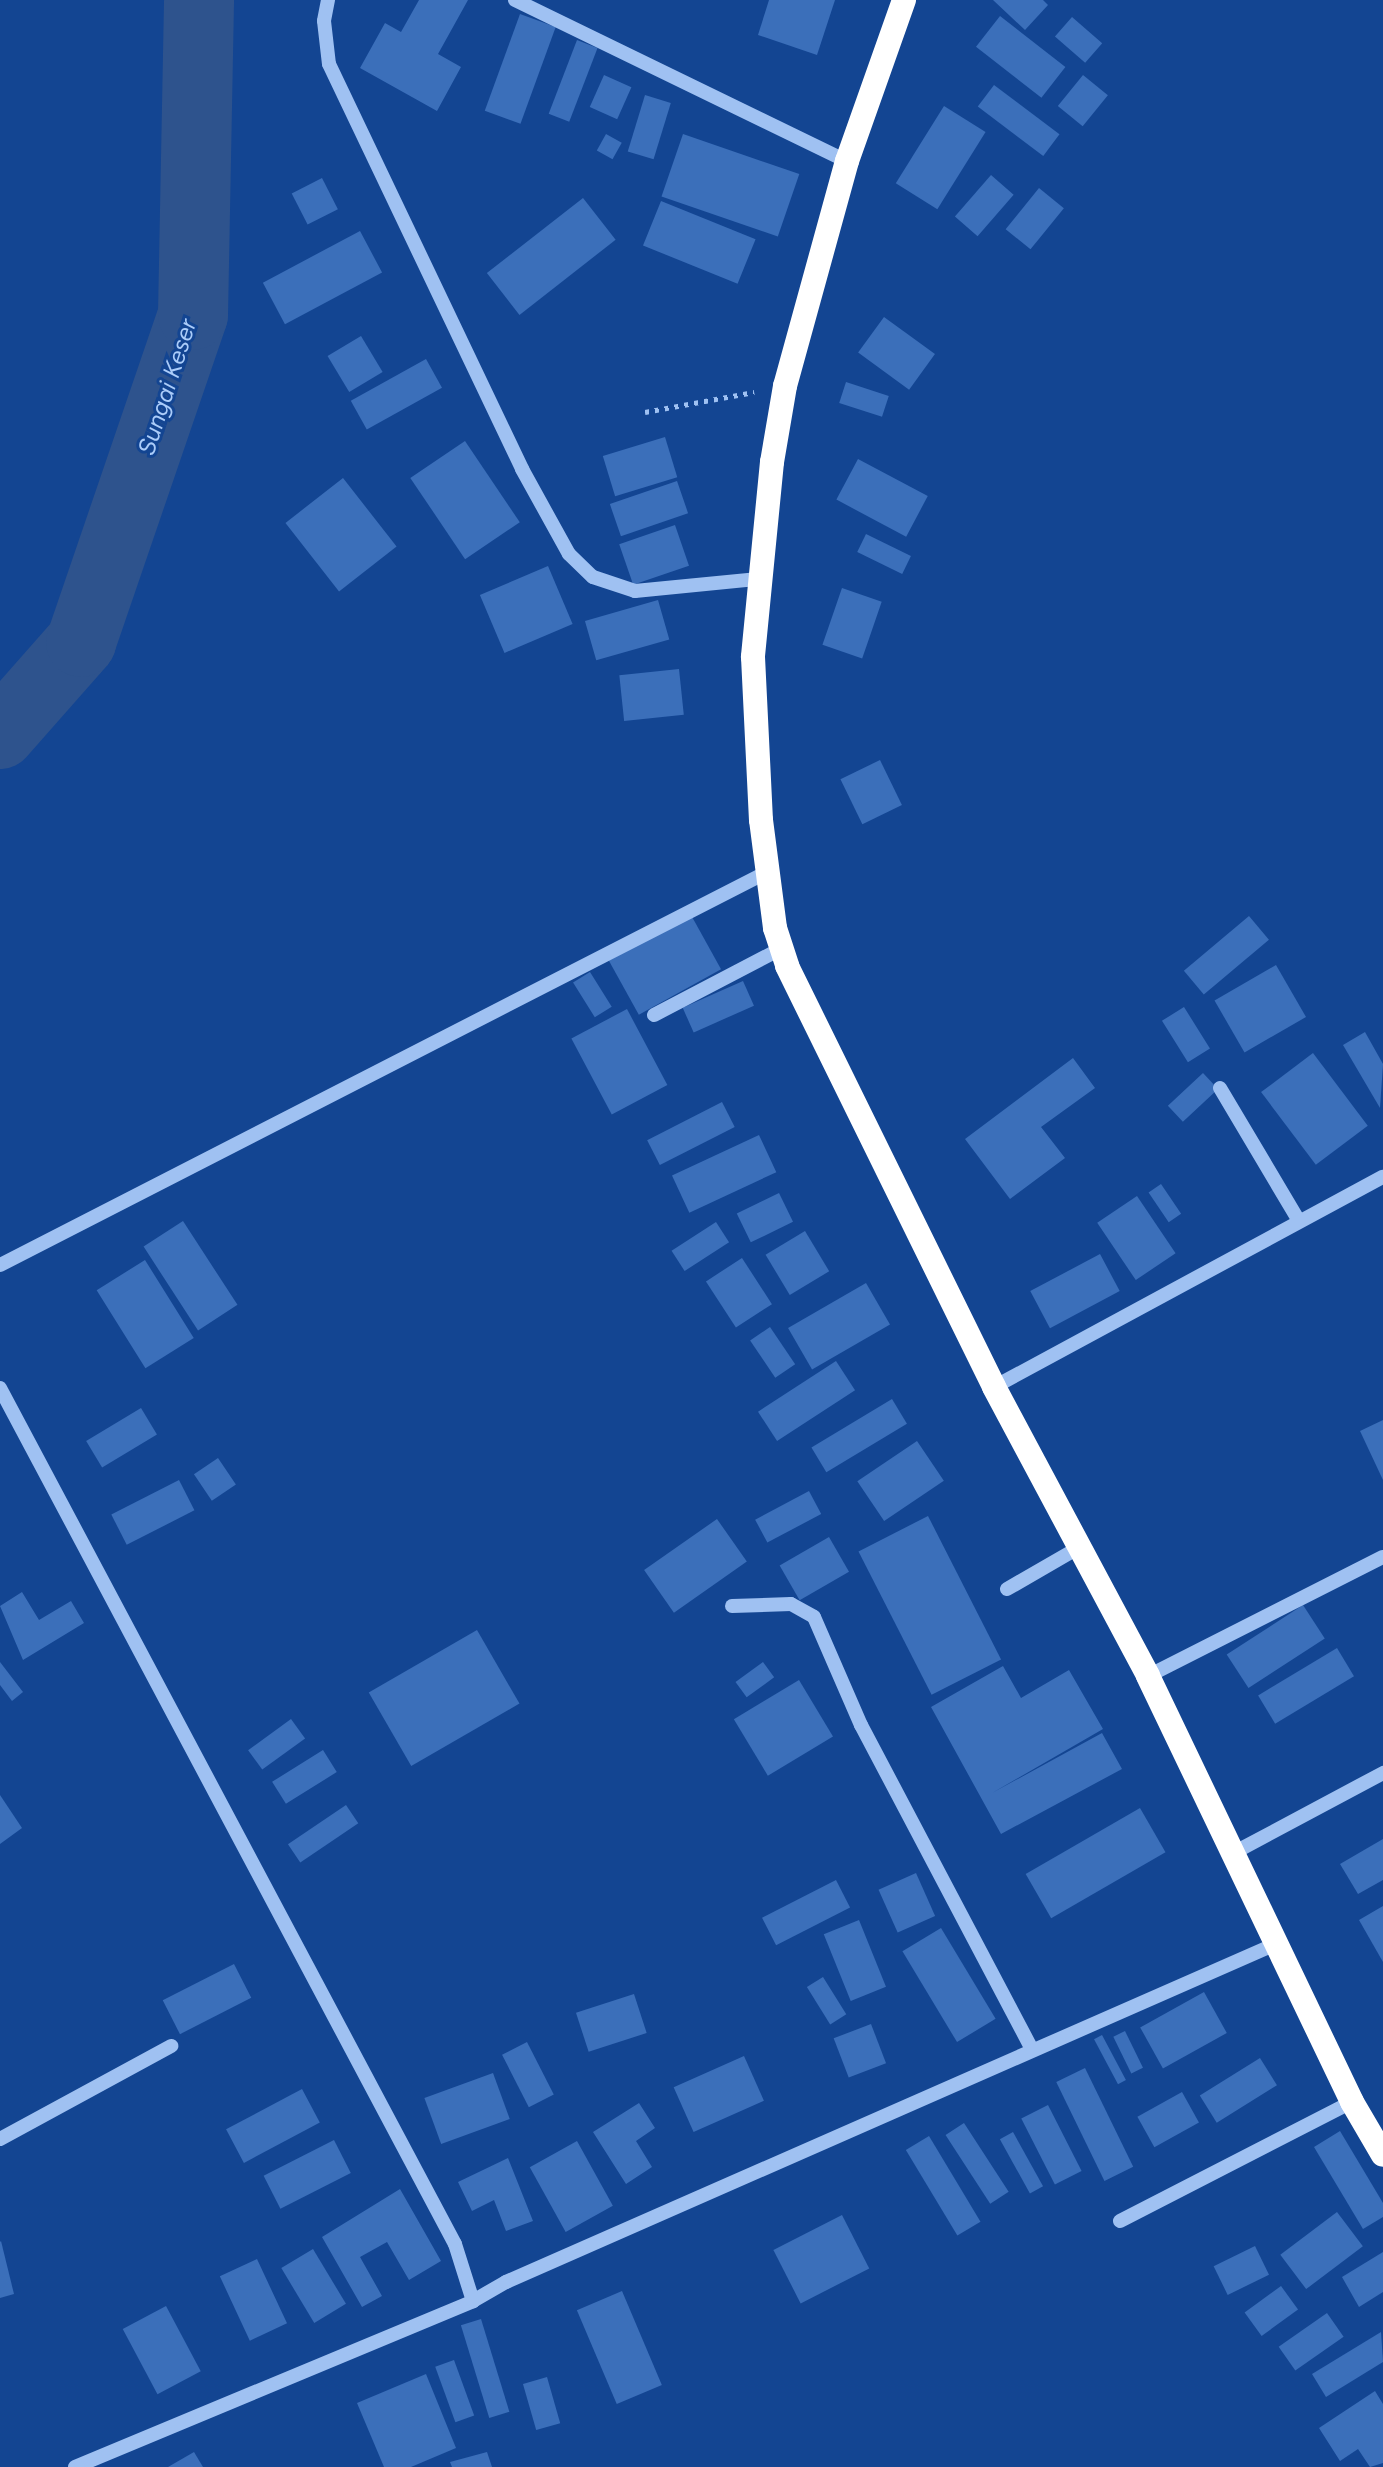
<!DOCTYPE html>
<style>
body{margin:0}
#map{position:relative;width:1383px;height:2467px;overflow:hidden;background:#134592;font-family:Figtree,sans-serif}
div>[style]{position:absolute}
[style*='--x']{left:calc(var(--x)*1px);top:calc(var(--y)*1px);width:calc(var(--w)*1px);rotate:calc(var(--a)*1deg)}
.river>*{height:70px;margin:-35px;padding:0 35px;transform-origin:35px;border-radius:35px;background:#2e538d}
.building>*{inset:0;background:#3b6fba;transform-origin:0 0}
.path>*{height:5px;margin-top:-2.5px;transform-origin:0;background:repeating-linear-gradient(90deg,#9fc1f2 0 4px,transparent 0 10px)}
.minor>*{height:14px;margin:-7px;padding:0 7px;transform-origin:7px;border-radius:7px;background:#9fc1f2}
.highway>*{height:24px;margin:-12px;padding:0 12px;transform-origin:12px;border-radius:12px;background:#fff}
span{translate:-50% -50%;white-space:nowrap;text-align:center;line-height:1.15;-webkit-text-stroke:6px #134592;paint-order:stroke}
.water-label{font-size:24px;color:#abccf9;font-style:italic}
</style>
<div id="map">
<div class="river">
<div style="--x:0;--y:734;--w:123;--a:-48.6"></div>
<div style="--x:81;--y:642;--w:346;--a:-71.1"></div>
<div style="--x:193;--y:315;--w:315;--a:-88.9"></div>
</div>
<div class="building">
<div style="clip-path:polygon(419px 0,468px 0,438px 54px,461px 67px,437px 111px,360px 68px,385px 23px,401px 32px)"></div>
<div style="clip-path:polygon(769px 0,835px 0,817px 55px,758px 35px)"></div>
<div style="clip-path:polygon(993px 0,1043px 0,1048px 5px,1025px 30px)"></div>
<div style="left:520px;top:14px;width:38px;height:103px;rotate:20deg"></div>
<div style="left:1000px;top:16px;width:83px;height:39px;rotate:38deg"></div>
<div style="left:1072px;top:17px;width:40px;height:26px;rotate:41deg"></div>
<div style="left:577px;top:40px;width:22px;height:79px;rotate:21deg"></div>
<div style="left:604px;top:75px;width:30px;height:35px;rotate:24deg"></div>
<div style="left:1083px;top:75px;width:32px;height:40px;rotate:39deg"></div>
<div style="left:994px;top:85px;width:82px;height:27px;rotate:37deg"></div>
<div style="left:645px;top:95px;width:27px;height:59px;rotate:17deg"></div>
<div style="left:944px;top:106px;width:49px;height:91px;rotate:32deg"></div>
<div style="left:606px;top:134px;width:18px;height:19px;rotate:29deg"></div>
<div style="left:683px;top:134px;width:123px;height:66px;rotate:19deg"></div>
<div style="left:991px;top:175px;width:30px;height:55px;rotate:41deg"></div>
<div style="left:322px;top:178px;width:35px;height:34px;rotate:63deg"></div>
<div style="left:1039px;top:188px;width:32px;height:53px;rotate:39deg"></div>
<div style="left:583px;top:198px;width:53px;height:122px;rotate:52deg"></div>
<div style="left:661px;top:201px;width:102px;height:48px;rotate:22deg"></div>
<div style="left:360px;top:231px;width:47px;height:110px;rotate:62deg"></div>
<div style="left:884px;top:317px;width:63px;height:44px;rotate:36deg"></div>
<div style="left:361px;top:336px;width:42px;height:39px;rotate:59deg"></div>
<div style="left:426px;top:359px;width:33px;height:86px;rotate:61deg"></div>
<div style="left:846px;top:382px;width:45px;height:22px;rotate:18deg"></div>
<div style="left:665px;top:437px;width:42px;height:65px;rotate:73deg"></div>
<div style="left:465px;top:441px;width:98px;height:66px;rotate:56deg"></div>
<div style="left:858px;top:459px;width:79px;height:46px;rotate:28deg"></div>
<div style="left:343px;top:478px;width:87px;height:73px;rotate:52deg"></div>
<div style="left:677px;top:481px;width:34px;height:71px;rotate:71deg"></div>
<div style="left:675px;top:525px;width:43px;height:59px;rotate:71deg"></div>
<div style="left:866px;top:534px;width:50px;height:20px;rotate:26deg"></div>
<div style="left:548px;top:566px;width:63px;height:74px;rotate:67deg"></div>
<div style="left:842px;top:588px;width:42px;height:60px;rotate:19deg"></div>
<div style="left:658px;top:600px;width:41px;height:76px;rotate:74deg"></div>
<div style="left:679px;top:669px;width:46px;height:60px;rotate:84deg"></div>
<div style="left:880px;top:760px;width:50px;height:44px;rotate:64deg"></div>
<div style="left:691px;top:915px;width:62px;height:94px;rotate:61deg"></div>
<div style="left:1249px;top:916px;width:31px;height:85px;rotate:50deg"></div>
<div style="left:1276px;top:965px;width:60px;height:71px;rotate:60deg"></div>
<div style="left:590px;top:972px;width:41px;height:20px;rotate:58deg"></div>
<div style="left:743px;top:981px;width:27px;height:66px;rotate:66deg"></div>
<div style="left:1184px;top:1007px;width:49px;height:26px;rotate:58deg"></div>
<div style="left:627px;top:1009px;width:86px;height:63px;rotate:62deg"></div>
<div style="clip-path:polygon(1365px 1032px,1383px 1064px,1380px 1108px,1343px 1045px)"></div>
<div style="left:1313px;top:1053px;width:91px;height:65px;rotate:53deg"></div>
<div style="clip-path:polygon(1073px 1058px,1095px 1088px,1041px 1127px,1065px 1158px,1010px 1199px,965px 1139px)"></div>
<div style="left:1203px;top:1073px;width:22px;height:48px;rotate:47deg"></div>
<div style="left:722px;top:1102px;width:28px;height:84px;rotate:63deg"></div>
<div style="left:759px;top:1135px;width:41px;height:96px;rotate:65deg"></div>
<div style="left:1161px;top:1184px;width:36px;height:15px;rotate:56deg"></div>
<div style="left:779px;top:1193px;width:32px;height:47px;rotate:64deg"></div>
<div style="left:1137px;top:1196px;width:69px;height:48px;rotate:56deg"></div>
<div style="left:183px;top:1221px;width:100px;height:47px;rotate:57deg"></div>
<div style="left:716px;top:1222px;width:24px;height:53px;rotate:57deg"></div>
<div style="left:805px;top:1231px;width:47px;height:46px;rotate:59deg"></div>
<div style="left:1100px;top:1254px;width:42px;height:79px;rotate:62deg"></div>
<div style="left:742px;top:1258px;width:55px;height:43px;rotate:57deg"></div>
<div style="left:145px;top:1260px;width:92px;height:57px;rotate:58deg"></div>
<div style="left:866px;top:1283px;width:48px;height:90px;rotate:60deg"></div>
<div style="left:770px;top:1327px;width:45px;height:24px;rotate:56deg"></div>
<div style="left:836px;top:1361px;width:35px;height:93px;rotate:57deg"></div>
<div style="left:892px;top:1399px;width:29px;height:94px;rotate:59deg"></div>
<div style="left:141px;top:1408px;width:31px;height:64px;rotate:59deg"></div>
<div style="clip-path:polygon(1383px 1420px,1383px 1480px,1360px 1431px)"></div>
<div style="left:917px;top:1441px;width:48px;height:72px;rotate:56deg"></div>
<div style="left:218px;top:1458px;width:32px;height:29px;rotate:56deg"></div>
<div style="left:179px;top:1480px;width:34px;height:76px;rotate:63deg"></div>
<div style="left:809px;top:1491px;width:26px;height:61px;rotate:62deg"></div>
<div style="left:928px;top:1516px;width:161px;height:78px;rotate:63deg"></div>
<div style="left:717px;top:1519px;width:52px;height:89px;rotate:55deg"></div>
<div style="left:829px;top:1537px;width:40px;height:57px;rotate:60deg"></div>
<div style="clip-path:polygon(22px 1592px,39px 1620px,71px 1601px,84px 1623px,23px 1660px,0 1606px)"></div>
<div style="left:1303px;top:1605px;width:40px;height:91px;rotate:57deg"></div>
<div style="left:477px;top:1630px;width:85px;height:125px;rotate:60deg"></div>
<div style="left:1337px;top:1648px;width:33px;height:92px;rotate:59deg"></div>
<div style="clip-path:polygon(0 1662px,23px 1692px,12px 1701px,0 1685px)"></div>
<div style="left:763px;top:1662px;width:19px;height:34px;rotate:54deg"></div>
<div style="clip-path:polygon(1003px 1666px,1021px 1698px,1069px 1670px,1103px 1729px,992px 1793px,1102px 1733px,1122px 1769px,1001px 1834px,931px 1707px)"></div>
<div style="left:799px;top:1680px;width:66px;height:76px;rotate:59deg"></div>
<div style="left:291px;top:1719px;width:24px;height:53px;rotate:54deg"></div>
<div style="left:323px;top:1750px;width:26px;height:60px;rotate:58deg"></div>
<div style="clip-path:polygon(0 1795px,22px 1828px,0 1844px)"></div>
<div style="left:346px;top:1805px;width:22px;height:70px;rotate:56deg"></div>
<div style="left:1140px;top:1808px;width:51px;height:132px;rotate:60deg"></div>
<div style="clip-path:polygon(1383px 1839px,1383px 1880px,1358px 1894px,1340px 1864px)"></div>
<div style="left:916px;top:1873px;width:47px;height:41px;rotate:66deg"></div>
<div style="left:836px;top:1880px;width:31px;height:83px;rotate:63deg"></div>
<div style="clip-path:polygon(1383px 1906px,1383px 1962px,1359px 1920px)"></div>
<div style="left:859px;top:1920px;width:72px;height:38px;rotate:68deg"></div>
<div style="left:941px;top:1928px;width:106px;height:45px;rotate:59deg"></div>
<div style="left:234px;top:1964px;width:38px;height:80px;rotate:63deg"></div>
<div style="left:823px;top:1977px;width:44px;height:19px;rotate:58deg"></div>
<div style="left:1204px;top:1992px;width:47px;height:73px;rotate:61deg"></div>
<div style="left:634px;top:1994px;width:41px;height:61px;rotate:72deg"></div>
<div style="left:871px;top:2024px;width:42px;height:40px;rotate:69deg"></div>
<div style="left:1125px;top:2031px;width:41px;height:13px;rotate:64deg"></div>
<div style="left:1102px;top:2035px;width:51px;height:9px;rotate:62deg"></div>
<div style="left:527px;top:2042px;width:59px;height:28px;rotate:63deg"></div>
<div style="left:744px;top:2056px;width:49px;height:77px;rotate:66deg"></div>
<div style="left:1260px;top:2058px;width:32px;height:71px;rotate:58deg"></div>
<div style="left:1085px;top:2068px;width:110px;height:32px;rotate:64deg"></div>
<div style="left:493px;top:2073px;width:49px;height:73px;rotate:70deg"></div>
<div style="left:302px;top:2089px;width:38px;height:86px;rotate:62deg"></div>
<div style="left:1182px;top:2092px;width:35px;height:51px;rotate:61deg"></div>
<div style="clip-path:polygon(639px 2103px,655px 2128px,636px 2141px,652px 2167px,626px 2184px,593px 2132px)"></div>
<div style="left:1048px;top:2105px;width:74px;height:30px;rotate:63deg"></div>
<div style="left:964px;top:2123px;width:82px;height:22px;rotate:57deg"></div>
<div style="clip-path:polygon(1340px 2131px,1383px 2203px,1383px 2217px,1363px 2229px,1314px 2147px)"></div>
<div style="left:1013px;top:2132px;width:62px;height:15px;rotate:61deg"></div>
<div style="left:929px;top:2136px;width:100px;height:27px;rotate:59deg"></div>
<div style="left:334px;top:2140px;width:37px;height:79px;rotate:63deg"></div>
<div style="left:577px;top:2141px;width:74px;height:54px;rotate:61deg"></div>
<div style="clip-path:polygon(508px 2158px,533px 2221px,506px 2231px,494px 2200px,472px 2211px,458px 2182px)"></div>
<div style="clip-path:polygon(400px 2189px,441px 2261px,409px 2280px,387px 2242px,360px 2257px,382px 2296px,362px 2307px,322px 2237px)"></div>
<div style="left:1337px;top:2212px;width:43px;height:71px;rotate:53deg"></div>
<div style="left:842px;top:2215px;width:60px;height:77px;rotate:63deg"></div>
<div style="clip-path:polygon(1px 2241px,14px 2294px,0 2298px,0 2242px)"></div>
<div style="left:1255px;top:2246px;width:32px;height:46px;rotate:64deg"></div>
<div style="left:313px;top:2249px;width:64px;height:37px;rotate:59deg"></div>
<div style="clip-path:polygon(1383px 2252px,1383px 2292px,1359px 2307px,1342px 2277px)"></div>
<div style="left:257px;top:2259px;width:71px;height:41px;rotate:65deg"></div>
<div style="left:1281px;top:2286px;width:29px;height:45px;rotate:54deg"></div>
<div style="left:622px;top:2291px;width:102px;height:49px;rotate:67deg"></div>
<div style="left:166px;top:2306px;width:74px;height:49px;rotate:62deg"></div>
<div style="left:1327px;top:2313px;width:29px;height:59px;rotate:55deg"></div>
<div style="left:481px;top:2319px;width:97px;height:21px;rotate:73deg"></div>
<div style="clip-path:polygon(1381px 2332px,1383px 2362px,1326px 2397px,1312px 2374px)"></div>
<div style="left:454px;top:2360px;width:59px;height:20px;rotate:70deg"></div>
<div style="clip-path:polygon(426px 2374px,456px 2448px,411px 2467px,384px 2467px,357px 2403px)"></div>
<div style="left:547px;top:2377px;width:48px;height:25px;rotate:74deg"></div>
<div style="clip-path:polygon(1375px 2391px,1383px 2404px,1383px 2463px,1370px 2467px,1358px 2449px,1340px 2461px,1319px 2428px)"></div>
<div style="clip-path:polygon(194px 2452px,203px 2467px,168px 2467px)"></div>
<div style="clip-path:polygon(487px 2452px,492px 2467px,452px 2467px,450px 2462px)"></div>
</div>
<div class="path">
<div style="--x:645;--y:412;--w:111;--a:-10.4"></div>
</div>
<div class="minor">
<div style="--x:328;--y:0;--w:21;--a:101"></div>
<div style="--x:324;--y:21;--w:43;--a:83.4"></div>
<div style="--x:329;--y:64;--w:449;--a:64.5"></div>
<div style="--x:522;--y:469;--w:97;--a:61.1"></div>
<div style="--x:569;--y:554;--w:33;--a:44"></div>
<div style="--x:593;--y:577;--w:44;--a:18.4"></div>
<div style="--x:635;--y:591;--w:124;--a:-5.6"></div>
<div style="--x:515;--y:0;--w:369;--a:25.9"></div>
<div style="--x:654;--y:1015;--w:142;--a:-27.6"></div>
<div style="--x:1220;--y:1088;--w:155;--a:59.3"></div>
<div style="--x:0;--y:1265;--w:862;--a:-27.13"></div>
<div style="--x:994;--y:1387;--w:442;--a:-28.4"></div>
<div style="--x:0;--y:1388;--w:969;--a:62.01"></div>
<div style="--x:455;--y:2244;--w:60;--a:72.5"></div>
<div style="--x:1007;--y:1589;--w:82;--a:-30"></div>
<div style="--x:732;--y:1606;--w:59;--a:-1.9"></div>
<div style="--x:791;--y:1604;--w:26;--a:29"></div>
<div style="--x:814;--y:1617;--w:118;--a:66.5"></div>
<div style="--x:861;--y:1725;--w:367;--a:62.2"></div>
<div style="--x:1148;--y:1676;--w:263;--a:-26.9"></div>
<div style="--x:1237;--y:1851;--w:166;--a:-28.1"></div>
<div style="--x:0;--y:2139;--w:195;--a:-28.5"></div>
<div style="--x:1120;--y:2221;--w:261;--a:-27.2"></div>
<div style="--x:75;--y:2467;--w:431;--a:-22.6"></div>
<div style="--x:473;--y:2301;--w:38;--a:-30"></div>
<div style="--x:506;--y:2282;--w:843;--a:-23.71"></div>
</div>
<div class="highway">
<div style="--x:904;--y:0;--w:171;--a:109.5"></div>
<div style="--x:847;--y:161;--w:233;--a:105.4"></div>
<div style="--x:785;--y:386;--w:77;--a:99.7"></div>
<div style="--x:772;--y:462;--w:196;--a:95.6"></div>
<div style="--x:753;--y:657;--w:163;--a:87.2"></div>
<div style="--x:761;--y:820;--w:109;--a:82.6"></div>
<div style="--x:775;--y:928;--w:40;--a:72"></div>
<div style="--x:787;--y:966;--w:469;--a:63.8"></div>
<div style="--x:994;--y:1387;--w:327;--a:61.9"></div>
<div style="--x:1148;--y:1676;--w:472;--a:64.4"></div>
<div style="--x:1352;--y:2102;--w:61;--a:59.7"></div>
</div>
<div class="water-label">
<span style="left:167px;top:387px;rotate:-72deg">Sungai Keser</span>
</div>
</div>
